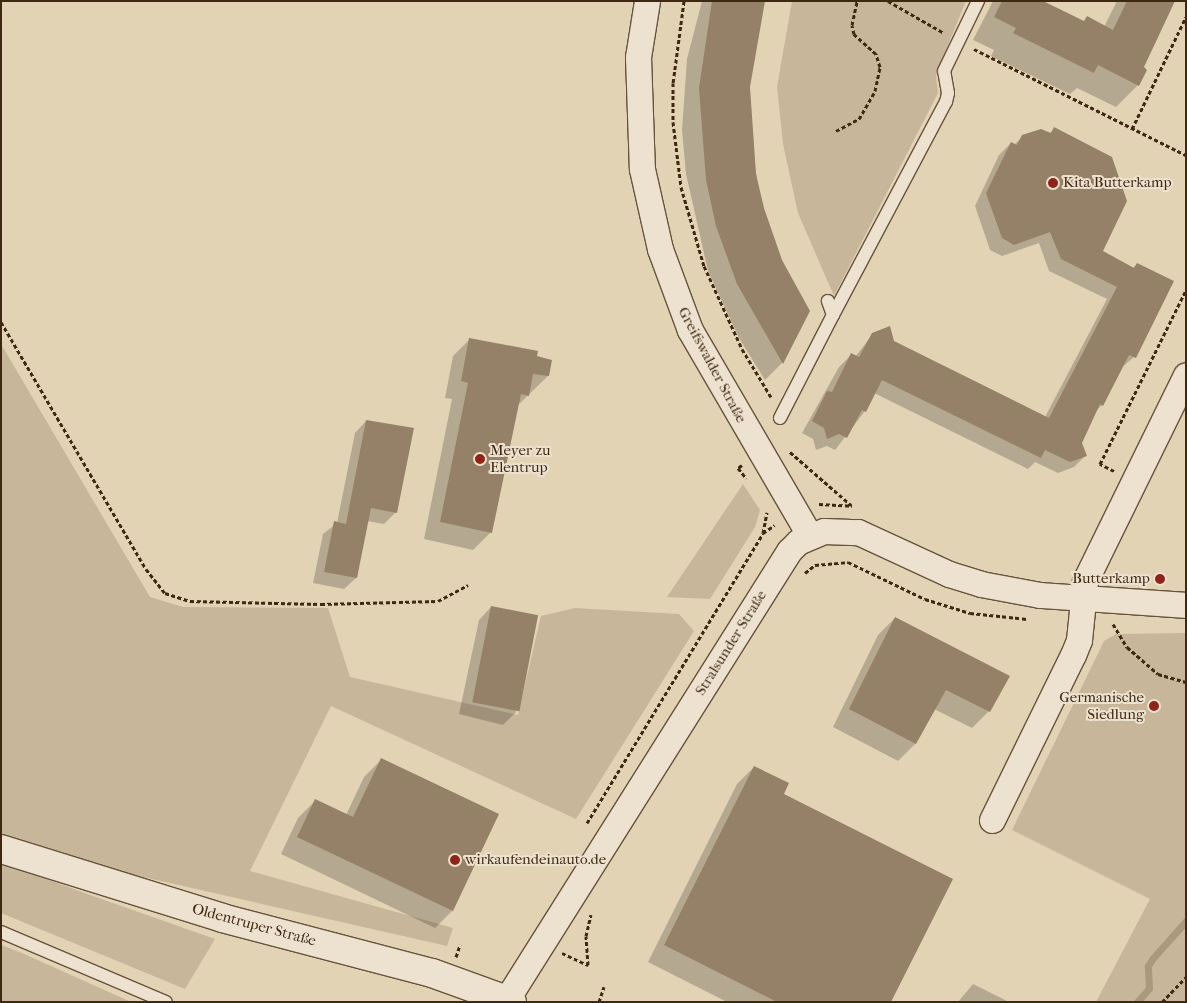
<!DOCTYPE html>
<meta charset="utf-8">
<style>
body{margin:0}
#map{position:relative;width:1187px;height:1003px;overflow:hidden;background:#e3d3b5;font-family:"IM FELL French Canon",serif}
div>[style]{position:absolute}
[style*='--x']{left:calc(var(--x)*1px);top:calc(var(--y)*1px);width:calc(var(--w)*1px);rotate:calc(var(--a)*1deg)}
.green>*{inset:0;background:#c7b699}
.shadow>*{inset:0;background:#0003}
.stream>*{height:7px;margin:-3.5px;padding:0 3.5px;transform-origin:3.5px;border-radius:3.5px;background:#ab997e}
.building>*{inset:0;background:#948167;transform-origin:0 0}
.path>*{height:3px;margin-top:-1.5px;transform-origin:0;background:repeating-linear-gradient(90deg,#3e2812 0 4px,transparent 0 6.5px)}
.roads{filter:drop-shadow(1px 0 #67533b) drop-shadow(-1px 0 #67533b) drop-shadow(0 1px #67533b) drop-shadow(0 -1px #67533b)}
.service>*{height:12px;margin:-6px;padding:0 6px;transform-origin:6px;border-radius:6px;background:#ede2cf}
.minor>*{height:25px;margin:-12.5px;padding:0 12.5px;transform-origin:12.5px;border-radius:12.5px;background:#ede2cf}
.tertiary>*{height:28px;margin:-14px;padding:0 14px;transform-origin:14px;border-radius:14px;background:#ede2cf}
.dots>*{width:14px;height:14px;translate:-50% -50%;box-sizing:border-box;border:2px solid #ede2cf;border-radius:50%}
span{translate:-50% -50%;white-space:nowrap;text-align:center;line-height:1.15;-webkit-text-stroke:4px #ede2cf;paint-order:stroke}
.poi-label{font-size:15px;color:#3e2812}
.left{translate:0 -50%;text-align:left}
.right{translate:-100% -50%;text-align:right}
.street-label{font-size:15px;color:#3e2812}
.frame{position:absolute;inset:0;border:2px solid #3e2812;pointer-events:none}
</style>
<div id="map">
<div class="green">
<div style="clip-path:polygon(792px 1px,966px 1px,936px 74px,938px 93px,834px 296px,798px 213px,783px 144px,777px 87px)"></div>
<div style="clip-path:polygon(1px 344px,150px 597px,183px 607px,328px 608px,350px 677px,518px 715px,541px 616px,575px 608px,679px 614px,694px 631px,576px 819px,331px 706px,250px 871px,453px 928px,447px 946px,130px 874px,1px 838px)"></div>
<div style="clip-path:polygon(743px 484px,760px 510px,755px 527px,710px 599px,667px 597px)"></div>
<div style="clip-path:polygon(1186px 633px,1186px 1002px,1096px 1002px,1150px 899px,1012px 830px,1104px 641px,1116px 634px)"></div>
<div style="clip-path:polygon(1px 862px,90px 895px,215px 939px,185px 989px,1px 913px)"></div>
<div style="clip-path:polygon(1px 945px,22px 953px,131px 1002px,1px 1002px)"></div>
</div>
<div class="shadow">
<div style="clip-path:polygon(702px 1px,764px 1px,749px 87px,752px 149px,762px 209px,781px 260px,808px 311px,782px 363px,765px 380px,739px 338px,708px 271px,686px 174px,682px 130px,687px 59px)"></div>
<div style="clip-path:polygon(993px 1px,1041px 1px,1083px 22px,1087px 18px,1104px 27px,1117px 1px,1174px 1px,1156px 35px,1158px 37px,1142px 68px,1138px 85px,1116px 107px,1077px 88px,1070px 94px,991px 56px,994px 50px,973px 40px)"></div>
<div style="clip-path:polygon(1054px 129px,1101px 252px,1132px 269px,1137px 264px,1134px 357px,1121px 368px,1102px 405px,1094px 413px,1081px 443px,1086px 455px,1074px 467px,1058px 473px,1035px 462px,1028px 469px,874px 393px,865px 411px,835px 450px,827px 446px,816px 450px,813px 439px,802px 433px,839px 367px,851px 355px,855px 357px,873px 334px,1045px 417px,1107px 299px,1049px 271px,1039px 243px,1002px 256px,990px 250px,975px 206px,999px 155px,1011px 143px,1014px 145px,1023px 136px,1049px 134px)"></div>
<div style="clip-path:polygon(470px 339px,536px 357px,548px 376px,517px 406px,490px 533px,473px 550px,424px 539px,452px 399px,445px 398px,453px 356px)"></div>
<div style="clip-path:polygon(366px 421px,413px 429px,395px 513px,384px 524px,367px 521px,356px 578px,344px 589px,313px 583px,323px 534px,337px 523px,355px 433px)"></div>
<div style="clip-path:polygon(491px 607px,516px 712px,503px 725px,459px 714px,479px 620px)"></div>
<div style="clip-path:polygon(895px 618px,989px 711px,972px 728px,934px 709px,915px 744px,898px 761px,833px 727px,878px 635px)"></div>
<div style="clip-path:polygon(381px 760px,497px 815px,452px 911px,435px 928px,281px 854px,298px 818px,315px 801px,346px 815px,364px 777px)"></div>
<div style="clip-path:polygon(754px 767px,782px 794px,890px 1002px,727px 1002px,648px 962px,737px 784px)"></div>
<div style="clip-path:polygon(973px 984px,1009px 1002px,958px 1002px)"></div>
</div>
<div class="stream">
<div style="--x:1137;--y:1002;--w:18;--a:-49"></div>
<div style="--x:1149;--y:988;--w:22;--a:-93"></div>
<div style="--x:1148;--y:966;--w:9;--a:-58"></div>
<div style="--x:1153;--y:958;--w:50;--a:-48.3"></div>
</div>
<div class="building">
<div style="clip-path:polygon(712px 1px,765px 1px,750px 87px,756px 174px,764px 208px,782px 260px,810px 311px,783px 364px,737px 284px,716px 226px,706px 180px,699px 88px)"></div>
<div style="clip-path:polygon(1002px 1px,1043px 1px,1084px 21px,1087px 16px,1113px 30px,1127px 1px,1175px 1px,1144px 67px,1147px 70px,1139px 86px,1098px 65px,1094px 73px,1013px 33px,1016px 28px,994px 17px)"></div>
<div style="clip-path:polygon(1054px 127px,1112px 157px,1127px 201px,1103px 251px,1134px 268px,1137px 263px,1174px 281px,1136px 358px,1129px 355px,1103px 406px,1100px 404px,1082px 443px,1087px 456px,1070px 462px,1045px 450px,1041px 458px,882px 380px,866px 412px,862px 410px,847px 438px,839px 434px,827px 439px,824px 428px,812px 421px,827px 391px,832px 392px,851px 353px,859px 357px,872px 333px,890px 326px,894px 341px,1049px 418px,1117px 287px,1061px 259px,1050px 232px,1014px 245px,1002px 238px,986px 193px,1011px 142px,1017px 145px,1022px 135px,1041px 129px,1051px 133px)"></div>
<div style="clip-path:polygon(469px 338px,538px 351px,537px 356px,552px 360px,549px 376px,533px 374px,529px 396px,521px 394px,492px 533px,440px 522px,468px 383px,461px 381px)"></div>
<div style="clip-path:polygon(366px 420px,414px 428px,397px 513px,371px 508px,357px 578px,324px 572px,334px 521px,346px 524px)"></div>
<div style="left:491px;top:606px;width:48px;height:98px;rotate:11deg"></div>
<div style="clip-path:polygon(895px 617px,1010px 676px,990px 712px,946px 690px,916px 744px,849px 709px)"></div>
<div style="clip-path:polygon(381px 758px,499px 814px,453px 911px,297px 837px,315px 799px,353px 817px)"></div>
<div style="clip-path:polygon(754px 766px,789px 783px,784px 794px,953px 879px,891px 1002px,777px 1002px,664px 945px)"></div>
</div>
<div class="path">
<div style="--x:684;--y:1;--w:83;--a:97.6"></div>
<div style="--x:673;--y:83;--w:39;--a:90"></div>
<div style="--x:673;--y:122;--w:65;--a:83"></div>
<div style="--x:681;--y:187;--w:82;--a:73.8"></div>
<div style="--x:704;--y:266;--w:91;--a:65.4"></div>
<div style="--x:742;--y:349;--w:56;--a:58.9"></div>
<div style="--x:888;--y:1;--w:64;--a:29.7"></div>
<div style="--x:974;--y:49;--w:237;--a:26.6"></div>
<div style="--x:1132;--y:129;--w:124;--a:-64.3"></div>
<div style="--x:836;--y:131;--w:26;--a:-28"></div>
<div style="--x:859;--y:119;--w:32;--a:-60"></div>
<div style="--x:875;--y:91;--w:25;--a:-78"></div>
<div style="--x:880;--y:67;--w:14;--a:-107"></div>
<div style="--x:876;--y:54;--w:30;--a:-138"></div>
<div style="--x:854;--y:34;--w:9;--a:-103"></div>
<div style="--x:852;--y:25;--w:25;--a:-78"></div>
<div style="--x:1;--y:322;--w:286;--a:59.6"></div>
<div style="--x:146;--y:569;--w:31;--a:52"></div>
<div style="--x:165;--y:593;--w:26;--a:18"></div>
<div style="--x:190;--y:601;--w:131;--a:1.3"></div>
<div style="--x:321;--y:604;--w:117;--a:-1.5"></div>
<div style="--x:438;--y:601;--w:34;--a:-28"></div>
<div style="--x:790;--y:452;--w:81;--a:41"></div>
<div style="--x:742;--y:465;--w:5;--a:143"></div>
<div style="--x:738;--y:468;--w:13;--a:51"></div>
<div style="--x:1114;--y:471;--w:16;--a:-153"></div>
<div style="--x:1100;--y:464;--w:194;--a:-63.7"></div>
<div style="--x:819;--y:504;--w:33;--a:3"></div>
<div style="--x:763;--y:533;--w:21;--a:-79"></div>
<div style="--x:805;--y:573;--w:13;--a:-39"></div>
<div style="--x:815;--y:565;--w:33;--a:-5"></div>
<div style="--x:848;--y:562;--w:85;--a:25.7"></div>
<div style="--x:925;--y:599;--w:47;--a:17.3"></div>
<div style="--x:970;--y:613;--w:57;--a:6"></div>
<div style="--x:1113;--y:624;--w:27;--a:59"></div>
<div style="--x:1127;--y:647;--w:41;--a:41.1"></div>
<div style="--x:1158;--y:674;--w:29;--a:16"></div>
<div style="--x:587;--y:823;--w:339;--a:-58.7"></div>
<div style="--x:763;--y:533;--w:14;--a:-34"></div>
<div style="--x:562;--y:953;--w:29;--a:25"></div>
<div style="--x:588;--y:965;--w:29;--a:-94"></div>
<div style="--x:586;--y:936;--w:22;--a:-77"></div>
<div style="--x:456;--y:957;--w:13;--a:-72"></div>
<div style="--x:599;--y:1002;--w:16;--a:-72"></div>
<div style="--x:1162;--y:1002;--w:35;--a:-46"></div>
</div>
<div class="roads">
<div class="service">
<div style="--x:833;--y:315;--w:241;--a:-62.1"></div>
<div style="--x:946;--y:102;--w:9;--a:-77"></div>
<div style="--x:948;--y:93;--w:22;--a:-100"></div>
<div style="--x:944;--y:71;--w:78;--a:-64.1"></div>
<div style="--x:780;--y:418;--w:116;--a:-62.8"></div>
<div style="--x:833;--y:315;--w:15;--a:-110"></div>
<div style="--x:1;--y:932;--w:179;--a:23"></div>
</div>
<div class="minor">
<div style="--x:647;--y:1;--w:57;--a:99.1"></div>
<div style="--x:638;--y:57;--w:112;--a:88"></div>
<div style="--x:642;--y:169;--w:82;--a:77.3"></div>
<div style="--x:660;--y:249;--w:86;--a:69.7"></div>
<div style="--x:690;--y:330;--w:238;--a:59.8"></div>
<div style="--x:992;--y:820;--w:184;--a:-63.9"></div>
<div style="--x:1073;--y:655;--w:16;--a:-68"></div>
<div style="--x:1079;--y:640;--w:59;--a:-84.2"></div>
<div style="--x:1085;--y:581;--w:229;--a:-63.9"></div>
<div style="--x:505;--y:1002;--w:533;--a:-57.8"></div>
<div style="--x:789;--y:551;--w:13;--a:-45"></div>
<div style="--x:798;--y:542;--w:28;--a:-23"></div>
<div style="--x:824;--y:531;--w:34;--a:2"></div>
<div style="--x:858;--y:532;--w:100;--a:24.8"></div>
<div style="--x:949;--y:574;--w:34;--a:17"></div>
<div style="--x:981;--y:584;--w:60;--a:10.6"></div>
<div style="--x:1040;--y:595;--w:146;--a:3.9"></div>
</div>
<div class="tertiary">
<div style="--x:1;--y:849;--w:232;--a:17.3"></div>
<div style="--x:222;--y:918;--w:217;--a:14.7"></div>
<div style="--x:432;--y:973;--w:85;--a:19.9"></div>
</div>
</div>
<div class="dots">
<div style="left:1053px;top:183px;background:#8f2418"></div>
<div style="left:480px;top:459px;background:#8f2418"></div>
<div style="left:1160px;top:579px;background:#8f2418"></div>
<div style="left:1154px;top:706px;background:#8f2418"></div>
<div style="left:455px;top:860px;background:#8f2418"></div>
</div>
<div class="poi-label">
<span class="left" style="left:1063px;top:183px">Kita Butterkamp</span>
<span class="left" style="left:490px;top:459px">Meyer zu<br>Elentrup</span>
<span class="right" style="left:1150px;top:579px">Butterkamp</span>
<span class="right" style="left:1144px;top:706px">Germanische<br>Siedlung</span>
<span class="left" style="left:465px;top:860px">wirkaufendeinauto.de</span>
</div>
<div class="street-label">
<span style="left:712px;top:365px;rotate:62deg">Greifswalder Straße</span>
<span style="left:731px;top:643px;rotate:-58deg">Stralsunder Straße</span>
<span style="left:254px;top:925px;rotate:15deg">Oldentruper Straße</span>
</div>
<div class="frame"></div>
</div>
